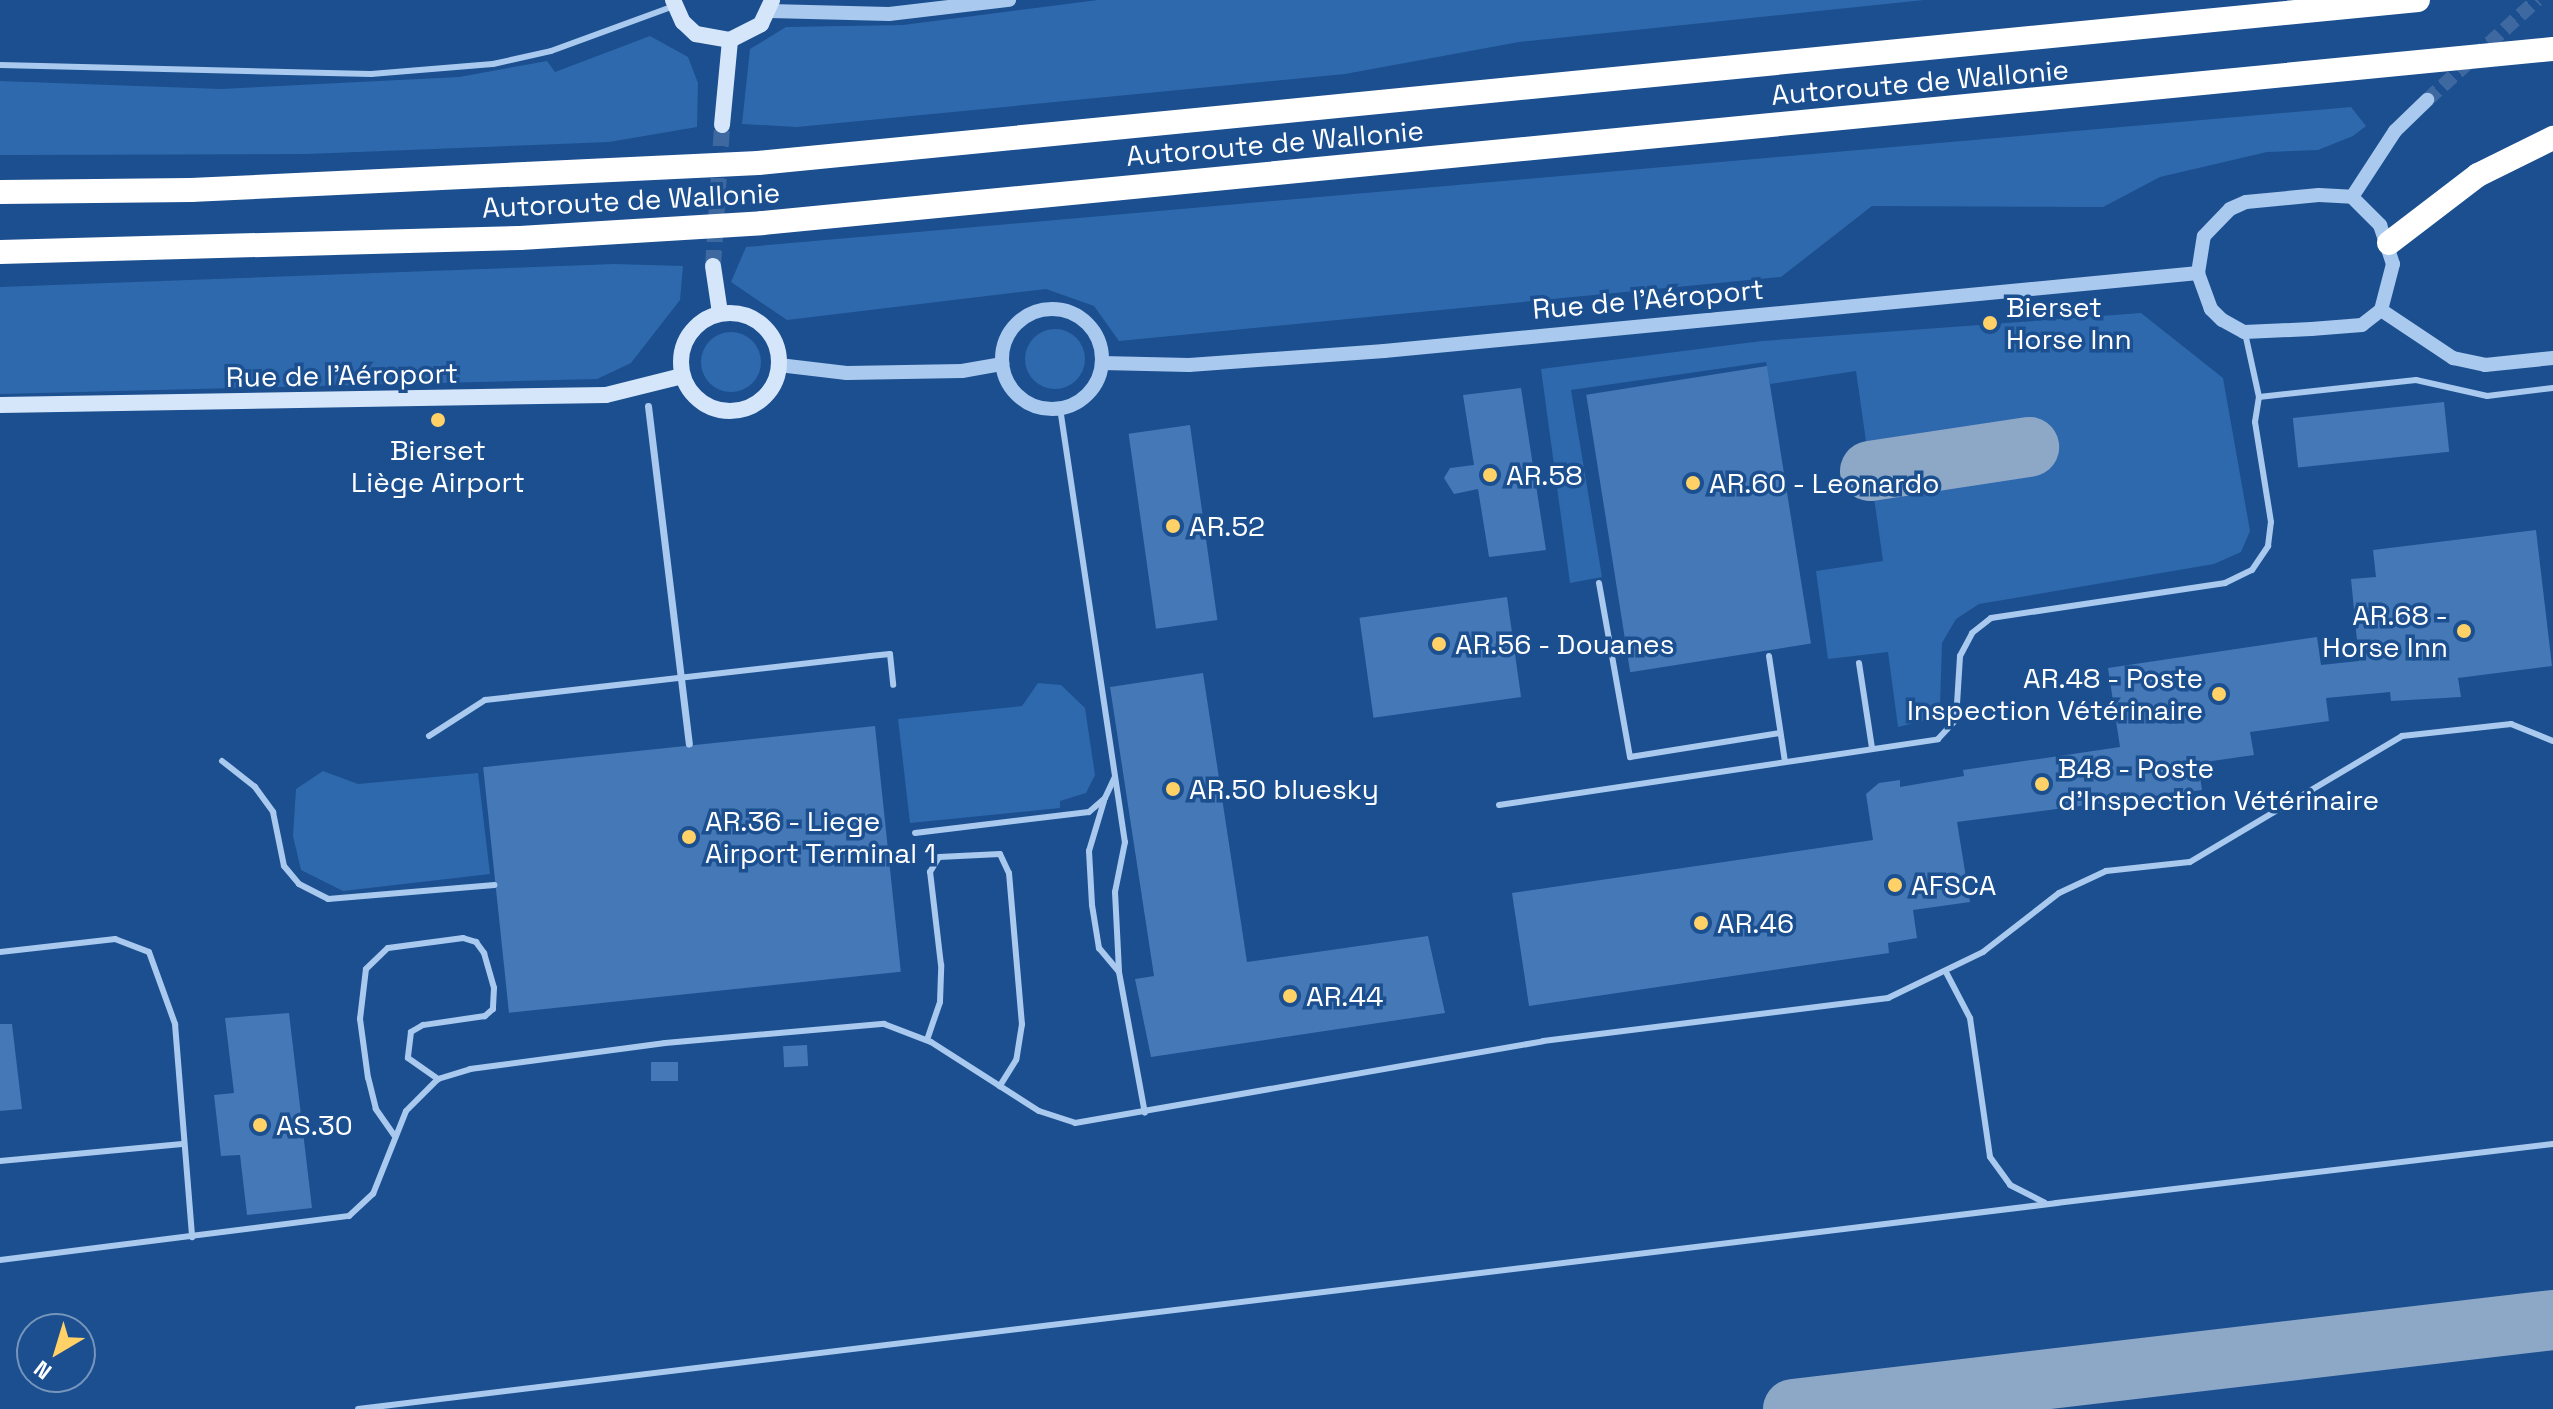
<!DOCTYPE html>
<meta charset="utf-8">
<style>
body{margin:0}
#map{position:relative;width:2553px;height:1409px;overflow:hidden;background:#1b4f8f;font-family:"Space Grotesk",sans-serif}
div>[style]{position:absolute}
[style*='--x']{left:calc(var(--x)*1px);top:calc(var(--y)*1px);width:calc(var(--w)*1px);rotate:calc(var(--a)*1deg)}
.green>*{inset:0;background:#2e69ad}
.round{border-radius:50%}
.taxiway>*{height:60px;margin:-30px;padding:0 30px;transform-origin:30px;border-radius:30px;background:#8da7c7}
.building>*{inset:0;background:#4478b7;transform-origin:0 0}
.tertiary-tunnel>*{height:14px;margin-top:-7px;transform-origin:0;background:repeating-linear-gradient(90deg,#3d69a0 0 14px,transparent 0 21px)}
.secondary-tunnel>*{height:16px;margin-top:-8px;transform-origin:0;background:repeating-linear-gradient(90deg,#3d69a0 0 16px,transparent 0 24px)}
.service>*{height:6px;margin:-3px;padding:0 3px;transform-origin:3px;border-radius:3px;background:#a9c9ee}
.pedestrian>*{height:7px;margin:-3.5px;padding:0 3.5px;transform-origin:3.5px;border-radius:3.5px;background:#a9c9ee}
.tertiary>*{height:14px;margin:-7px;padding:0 7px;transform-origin:7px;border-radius:7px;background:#a9c9ee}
.tertiary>.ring{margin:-7px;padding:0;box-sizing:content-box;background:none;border:14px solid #a9c9ee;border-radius:50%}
.secondary>*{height:16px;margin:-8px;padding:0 8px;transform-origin:8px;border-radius:8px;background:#d6e6fa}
.secondary>.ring{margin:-8px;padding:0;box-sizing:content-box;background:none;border:16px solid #d6e6fa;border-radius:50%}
.motorway>*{height:24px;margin:-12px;padding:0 12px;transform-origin:12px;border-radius:12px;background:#fff}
.dots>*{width:22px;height:22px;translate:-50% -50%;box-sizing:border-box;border:4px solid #1b4f8f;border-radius:50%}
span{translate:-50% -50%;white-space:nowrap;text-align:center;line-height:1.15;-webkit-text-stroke:7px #1b4f8f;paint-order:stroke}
.street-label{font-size:28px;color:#fff}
.poi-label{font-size:28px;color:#fff}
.left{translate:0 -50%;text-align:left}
.right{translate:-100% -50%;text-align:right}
.north{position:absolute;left:16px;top:1313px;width:80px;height:80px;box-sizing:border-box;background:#1b4f8f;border:2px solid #7695bc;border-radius:50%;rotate:218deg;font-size:22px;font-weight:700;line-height:32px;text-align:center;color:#fff}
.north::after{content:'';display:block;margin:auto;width:28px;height:36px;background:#ffd166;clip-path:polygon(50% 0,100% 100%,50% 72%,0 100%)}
</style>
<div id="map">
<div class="green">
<div style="clip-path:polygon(1098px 0,1924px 0,1519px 42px,1345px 74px,797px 127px,742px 124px,750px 49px,786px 27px,903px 25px)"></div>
<div style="clip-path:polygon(650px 36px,688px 57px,698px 83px,697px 127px,609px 142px,307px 154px,0 155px,0 81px,221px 89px,459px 77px,547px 61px,555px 72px)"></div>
<div style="clip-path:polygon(2351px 107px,2366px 126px,2353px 136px,2318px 150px,2267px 152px,2160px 177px,2103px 207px,1872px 206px,1781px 277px,1119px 341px,1094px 306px,1046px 289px,787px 320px,731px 282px,746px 247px)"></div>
<div style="clip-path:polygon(614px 264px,683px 266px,680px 300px,631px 363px,597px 379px,0 394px,0 287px)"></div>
<div style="clip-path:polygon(2141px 313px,2223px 378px,2250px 531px,2241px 552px,2214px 564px,1979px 604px,1956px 619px,1942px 643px,1940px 707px,1927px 720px,1898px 727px,1888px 652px,1828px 659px,1816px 571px,1883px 561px,1856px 371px,1770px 384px,1766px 362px,1571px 390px,1602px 577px,1570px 583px,1541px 369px,1762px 341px)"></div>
<div class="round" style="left:1025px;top:329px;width:60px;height:60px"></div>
<div class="round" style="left:701px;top:332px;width:60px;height:60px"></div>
<div style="clip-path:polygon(1038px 683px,1061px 685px,1085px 708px,1095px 775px,1086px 793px,1060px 801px,1060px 808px,910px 823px,898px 719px,1022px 706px)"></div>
<div style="clip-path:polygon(323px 771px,358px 784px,478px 773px,490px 874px,343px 891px,301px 870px,293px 836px,296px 789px)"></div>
</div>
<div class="taxiway">
<div style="--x:1870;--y:471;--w:161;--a:-8.6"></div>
<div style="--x:1793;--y:1409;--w:765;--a:-6.68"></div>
</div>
<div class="building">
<div style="left:1767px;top:366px;width:281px;height:183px;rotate:81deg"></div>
<div style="clip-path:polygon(1521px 388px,1546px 550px,1489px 557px,1478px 489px,1454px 494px,1444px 478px,1450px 468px,1474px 465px,1463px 395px)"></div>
<div style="left:2444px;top:402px;width:50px;height:152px;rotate:84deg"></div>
<div style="left:1190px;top:425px;width:197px;height:62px;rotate:82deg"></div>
<div style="clip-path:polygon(2536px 530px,2552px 666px,2458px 678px,2461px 697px,2391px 701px,2390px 692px,2326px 698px,2329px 721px,2250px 732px,2254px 755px,2198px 763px,2202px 790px,1957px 822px,1970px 902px,1913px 910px,1917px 938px,1888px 943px,1889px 953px,1529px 1006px,1512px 893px,1873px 840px,1866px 794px,1879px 783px,1900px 780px,1900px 787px,1964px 776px,1963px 770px,2120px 747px,2108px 668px,2317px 637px,2321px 665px,2359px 661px,2351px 579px,2376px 577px,2373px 550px)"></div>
<div style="left:1507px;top:597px;width:101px;height:149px;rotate:82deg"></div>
<div style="clip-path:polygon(1203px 673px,1247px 962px,1428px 936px,1445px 1013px,1151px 1057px,1135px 979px,1154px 976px,1110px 687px)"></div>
<div style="left:875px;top:726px;width:247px;height:394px;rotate:84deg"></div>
<div style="clip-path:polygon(289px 1013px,312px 1208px,247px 1215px,240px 1155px,221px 1156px,214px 1095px,234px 1093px,225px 1018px)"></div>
<div style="clip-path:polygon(0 1024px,12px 1024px,22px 1109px,0 1111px)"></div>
<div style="left:807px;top:1045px;width:21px;height:24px;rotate:87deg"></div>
<div style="left:678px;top:1062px;width:19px;height:27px;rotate:90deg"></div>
</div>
<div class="tertiary-tunnel">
<div style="--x:2427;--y:100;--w:149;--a:-42.3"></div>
</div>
<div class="secondary-tunnel">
<div style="--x:713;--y:266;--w:141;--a:-86.3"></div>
</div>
<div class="service">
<div style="--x:0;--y:65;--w:371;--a:1.4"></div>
<div style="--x:371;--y:74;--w:122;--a:-4.7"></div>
<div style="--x:493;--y:64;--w:59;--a:-12.6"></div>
<div style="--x:551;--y:51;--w:131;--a:-20.1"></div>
<div style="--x:2259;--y:397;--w:158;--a:-6.2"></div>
<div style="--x:2416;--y:380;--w:73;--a:12.7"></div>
<div style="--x:2487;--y:396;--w:66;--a:-6.9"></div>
<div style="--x:1060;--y:408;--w:439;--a:81.5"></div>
<div style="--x:1125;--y:842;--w:51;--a:101.3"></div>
<div style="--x:1115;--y:892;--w:80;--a:87.1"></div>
<div style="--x:1119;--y:972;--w:143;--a:79.6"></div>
<div style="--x:1599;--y:583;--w:177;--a:79.9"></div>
<div style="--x:1630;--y:757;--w:152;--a:-9.1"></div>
<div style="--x:1769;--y:656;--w:107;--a:81.4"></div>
<div style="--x:1859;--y:663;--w:86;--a:81.3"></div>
<div style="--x:429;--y:736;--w:67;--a:-32.7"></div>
<div style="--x:485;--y:700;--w:388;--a:-6.5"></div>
<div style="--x:870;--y:656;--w:20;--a:-6"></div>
<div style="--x:890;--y:654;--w:31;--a:84"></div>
<div style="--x:222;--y:761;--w:42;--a:38.2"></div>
<div style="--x:255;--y:787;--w:31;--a:54"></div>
<div style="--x:273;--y:812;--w:55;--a:78.5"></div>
<div style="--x:284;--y:866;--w:23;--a:50"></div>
<div style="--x:299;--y:884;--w:33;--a:27"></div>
<div style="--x:328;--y:899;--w:167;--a:-4.8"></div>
<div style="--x:1104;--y:801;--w:52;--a:106.7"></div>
<div style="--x:1089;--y:851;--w:54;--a:86.8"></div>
<div style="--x:1092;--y:905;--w:44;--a:80.8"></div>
<div style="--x:1099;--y:948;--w:31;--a:50"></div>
<div style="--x:1499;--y:805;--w:444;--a:-8.5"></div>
<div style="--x:1938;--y:739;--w:26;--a:-47"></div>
<div style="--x:1956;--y:720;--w:64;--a:-86.4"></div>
<div style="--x:1960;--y:656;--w:26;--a:-62"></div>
<div style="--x:1972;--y:633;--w:24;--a:-38"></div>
<div style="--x:1991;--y:618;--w:237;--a:-8.5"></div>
<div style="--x:2225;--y:583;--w:30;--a:-26"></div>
<div style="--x:2252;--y:570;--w:29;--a:-56"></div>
<div style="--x:2268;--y:546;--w:24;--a:-83"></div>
<div style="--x:2271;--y:522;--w:101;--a:-99.1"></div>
<div style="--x:2255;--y:422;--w:25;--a:-81"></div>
<div style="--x:2259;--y:397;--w:66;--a:-102.3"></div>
<div style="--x:915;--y:833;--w:175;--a:-6.9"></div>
<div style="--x:1089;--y:812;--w:21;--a:-41"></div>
<div style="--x:1105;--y:798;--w:23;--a:-65"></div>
<div style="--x:0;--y:952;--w:116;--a:-6.4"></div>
<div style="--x:115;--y:939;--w:36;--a:21"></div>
<div style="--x:149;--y:952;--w:77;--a:70.1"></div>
<div style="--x:175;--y:1024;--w:214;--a:85.4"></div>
<div style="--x:1947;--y:974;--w:50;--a:62.4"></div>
<div style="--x:1970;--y:1018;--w:140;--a:81.8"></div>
<div style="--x:1990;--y:1157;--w:34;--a:54"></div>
<div style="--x:2010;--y:1185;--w:39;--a:27"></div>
<div style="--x:927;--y:1040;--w:40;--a:-71.1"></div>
<div style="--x:940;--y:1002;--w:37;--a:-88"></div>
<div style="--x:941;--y:965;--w:94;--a:-96.7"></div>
<div style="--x:930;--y:872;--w:17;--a:-59"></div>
<div style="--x:939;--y:857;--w:61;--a:-2.8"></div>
<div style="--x:1000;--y:854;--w:21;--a:65"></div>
<div style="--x:1009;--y:873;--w:152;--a:85.1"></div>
<div style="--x:1022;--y:1024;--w:36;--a:99"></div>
<div style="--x:1016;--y:1060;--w:31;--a:122"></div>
<div style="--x:394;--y:1135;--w:32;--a:-125"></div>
<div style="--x:376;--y:1109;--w:32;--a:-104"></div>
<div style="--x:368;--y:1078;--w:60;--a:-97.7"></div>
<div style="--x:360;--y:1019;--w:50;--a:-83.2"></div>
<div style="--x:366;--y:969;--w:30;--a:-44"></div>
<div style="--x:388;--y:948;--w:76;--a:-7.6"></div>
<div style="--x:463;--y:938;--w:14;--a:17"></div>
<div style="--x:476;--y:942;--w:14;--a:54"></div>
<div style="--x:484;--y:953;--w:36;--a:74"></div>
<div style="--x:494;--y:988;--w:21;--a:93"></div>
<div style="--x:493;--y:1009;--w:11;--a:139"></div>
<div style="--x:485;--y:1016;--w:63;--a:171.7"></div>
<div style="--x:423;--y:1025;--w:14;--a:150"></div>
<div style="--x:411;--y:1032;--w:26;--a:97"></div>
<div style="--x:408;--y:1058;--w:37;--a:35"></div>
<div style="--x:0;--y:1161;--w:183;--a:-5.3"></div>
<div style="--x:2056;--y:1203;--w:500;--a:-6.77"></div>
<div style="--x:0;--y:1260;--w:352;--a:-7.2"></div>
<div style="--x:349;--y:1216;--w:33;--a:-43"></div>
<div style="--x:373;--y:1194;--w:89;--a:-68.3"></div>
<div style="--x:406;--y:1111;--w:45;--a:-45"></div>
<div style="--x:438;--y:1079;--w:34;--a:-17"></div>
<div style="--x:470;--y:1069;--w:197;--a:-7.6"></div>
<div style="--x:665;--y:1043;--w:220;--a:-5"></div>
<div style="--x:884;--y:1024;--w:50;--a:21"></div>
<div style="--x:931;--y:1042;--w:128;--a:32.6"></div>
<div style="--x:1039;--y:1111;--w:38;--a:18"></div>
<div style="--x:1075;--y:1123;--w:475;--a:-9.9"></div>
<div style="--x:1543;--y:1041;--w:348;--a:-7.1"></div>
<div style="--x:1888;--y:998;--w:106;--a:-25.8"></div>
<div style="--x:1983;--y:952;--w:96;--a:-37.8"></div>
<div style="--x:2059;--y:893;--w:52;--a:-25.1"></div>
<div style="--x:2106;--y:871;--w:84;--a:-6.1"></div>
<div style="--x:2190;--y:862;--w:247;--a:-30.7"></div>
<div style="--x:2402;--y:736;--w:110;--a:-6.3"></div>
<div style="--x:2511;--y:724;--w:45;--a:22"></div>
<div style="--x:358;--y:1409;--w:1712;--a:-6.91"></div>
</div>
<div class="pedestrian">
<div style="--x:648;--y:406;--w:340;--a:83.1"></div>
</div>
<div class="tertiary">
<div style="--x:770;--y:11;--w:119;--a:1.4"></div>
<div style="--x:889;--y:14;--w:121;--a:-6.7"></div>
<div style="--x:2319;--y:195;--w:33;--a:3"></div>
<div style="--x:2352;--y:197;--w:40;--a:45"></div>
<div style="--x:2380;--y:225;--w:41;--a:71.6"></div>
<div style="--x:2393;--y:264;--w:48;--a:104.6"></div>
<div style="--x:2381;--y:310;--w:24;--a:142"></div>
<div style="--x:2362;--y:325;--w:51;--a:175.5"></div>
<div style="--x:2311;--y:329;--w:67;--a:177.4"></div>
<div style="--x:2244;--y:332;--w:25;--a:-151"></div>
<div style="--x:2222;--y:320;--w:16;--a:-135"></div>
<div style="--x:2211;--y:309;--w:38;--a:-110"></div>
<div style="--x:2198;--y:273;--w:37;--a:-81"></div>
<div style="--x:2204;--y:236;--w:37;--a:-46"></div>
<div style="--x:2230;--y:209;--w:17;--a:-24"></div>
<div style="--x:2246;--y:202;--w:73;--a:-5.5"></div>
<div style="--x:2352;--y:197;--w:79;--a:-56.9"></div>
<div style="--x:2395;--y:131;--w:45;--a:-44.1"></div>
<div class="ring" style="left:1002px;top:309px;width:86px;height:86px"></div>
<div style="--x:2381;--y:310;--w:87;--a:33.7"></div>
<div style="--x:2453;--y:358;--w:33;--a:12"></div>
<div style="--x:2485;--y:365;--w:68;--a:-5.9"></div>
<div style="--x:1102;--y:363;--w:87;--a:1.3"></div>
<div style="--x:1189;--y:365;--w:196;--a:-4.1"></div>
<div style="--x:1384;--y:351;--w:818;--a:-5.47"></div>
<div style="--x:779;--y:365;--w:68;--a:6.7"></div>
<div style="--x:847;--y:373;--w:115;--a:-1"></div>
<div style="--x:962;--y:371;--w:41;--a:-9.9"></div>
</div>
<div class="secondary">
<div style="--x:673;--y:0;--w:24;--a:66"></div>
<div style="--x:683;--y:22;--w:18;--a:43"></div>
<div style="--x:696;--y:34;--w:35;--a:10"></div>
<div style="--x:730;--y:40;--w:35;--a:-27"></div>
<div style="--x:761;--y:24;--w:26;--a:-65"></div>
<div style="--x:722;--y:125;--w:85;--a:-84.6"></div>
<div style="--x:713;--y:266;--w:48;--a:81.5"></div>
<div class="ring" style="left:681px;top:313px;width:82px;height:82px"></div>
<div style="--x:0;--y:405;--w:606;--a:-0.95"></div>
<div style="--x:606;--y:395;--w:78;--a:-14"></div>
</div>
<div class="motorway">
<div style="--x:0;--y:192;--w:191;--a:-0.6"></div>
<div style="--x:191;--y:190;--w:568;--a:-2.73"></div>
<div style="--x:758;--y:163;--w:1668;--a:-5.61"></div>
<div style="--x:2389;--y:243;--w:112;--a:-37.4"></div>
<div style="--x:2478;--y:175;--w:84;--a:-26.3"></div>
<div style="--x:0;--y:252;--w:520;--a:-1.54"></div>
<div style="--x:520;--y:238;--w:242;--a:-3.5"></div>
<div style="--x:762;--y:223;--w:1799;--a:-5.55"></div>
</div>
<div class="dots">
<div style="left:1990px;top:323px;background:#ffd166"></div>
<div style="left:438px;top:420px;background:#ffd166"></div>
<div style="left:1490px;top:475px;background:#ffd166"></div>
<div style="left:1693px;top:483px;background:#ffd166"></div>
<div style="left:1173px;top:526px;background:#ffd166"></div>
<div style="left:2464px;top:631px;background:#ffd166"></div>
<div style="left:1439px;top:644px;background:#ffd166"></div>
<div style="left:2219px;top:694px;background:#ffd166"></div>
<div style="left:2042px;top:784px;background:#ffd166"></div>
<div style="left:1173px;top:789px;background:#ffd166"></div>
<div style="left:689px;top:837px;background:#ffd166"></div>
<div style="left:1895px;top:885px;background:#ffd166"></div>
<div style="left:1701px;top:923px;background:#ffd166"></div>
<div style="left:1290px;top:996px;background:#ffd166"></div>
<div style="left:260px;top:1125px;background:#ffd166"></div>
</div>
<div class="street-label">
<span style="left:1920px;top:82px;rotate:-5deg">Autoroute de Wallonie</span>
<span style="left:1275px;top:143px;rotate:-5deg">Autoroute de Wallonie</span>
<span style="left:631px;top:200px;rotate:-3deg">Autoroute de Wallonie</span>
<span style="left:1648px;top:299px;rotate:-5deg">Rue de l'Aéroport</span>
<span style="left:342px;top:375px;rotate:-1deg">Rue de l'Aéroport</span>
</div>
<div class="poi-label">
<span class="left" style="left:2006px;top:323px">Bierset<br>Horse Inn</span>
<span style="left:438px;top:466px">Bierset<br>Liège Airport</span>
<span class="left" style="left:1506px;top:475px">AR.58</span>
<span class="left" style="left:1709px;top:483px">AR.60 - Leonardo</span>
<span class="left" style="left:1189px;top:526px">AR.52</span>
<span class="right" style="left:2448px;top:631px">AR.68 -<br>Horse Inn</span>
<span class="left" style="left:1455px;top:644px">AR.56 - Douanes</span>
<span class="right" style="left:2203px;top:694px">AR.48 - Poste<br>Inspection Vétérinaire</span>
<span class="left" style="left:2058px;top:784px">B48 - Poste<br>d'Inspection Vétérinaire</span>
<span class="left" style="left:1189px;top:789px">AR.50 bluesky</span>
<span class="left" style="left:705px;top:837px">AR.36 - Liege<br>Airport Terminal 1</span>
<span class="left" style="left:1911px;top:885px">AFSCA</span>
<span class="left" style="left:1717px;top:923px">AR.46</span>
<span class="left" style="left:1306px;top:996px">AR.44</span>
<span class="left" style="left:276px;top:1125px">AS.30</span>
</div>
<div class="north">N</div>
</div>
